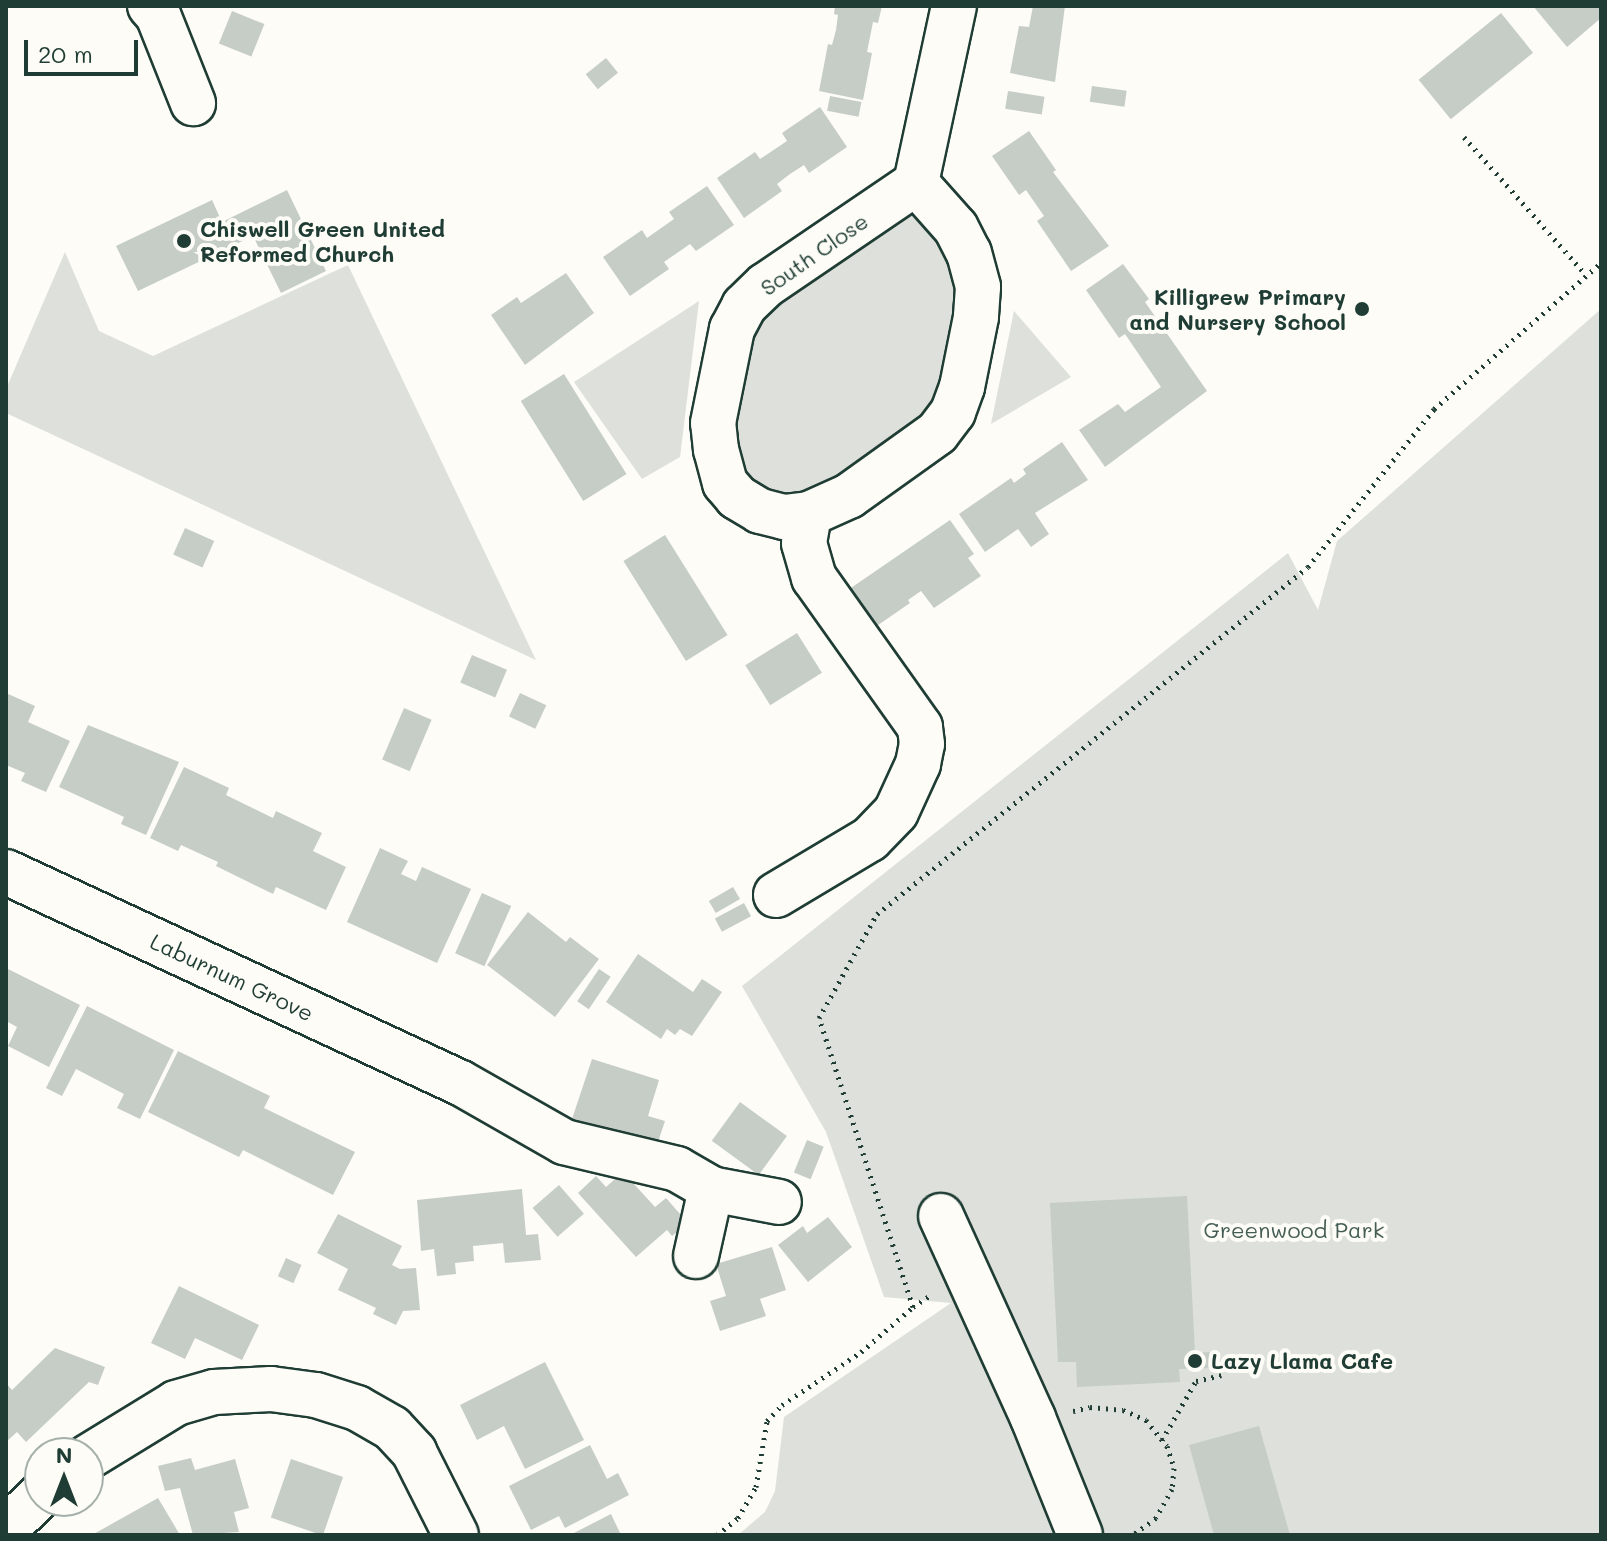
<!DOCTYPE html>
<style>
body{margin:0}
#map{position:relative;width:1607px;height:1541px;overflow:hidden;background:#fdfcf7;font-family:Mali,sans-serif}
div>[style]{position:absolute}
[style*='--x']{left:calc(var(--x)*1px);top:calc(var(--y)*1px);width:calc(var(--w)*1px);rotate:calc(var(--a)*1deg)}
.green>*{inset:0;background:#dde0db}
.building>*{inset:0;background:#c6cdc7;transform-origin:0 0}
.path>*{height:5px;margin-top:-2.5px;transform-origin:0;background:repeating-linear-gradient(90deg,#1f3d34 0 2px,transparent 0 8px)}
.roads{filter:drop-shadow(2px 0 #1f3d34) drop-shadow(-2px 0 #1f3d34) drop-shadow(0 2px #1f3d34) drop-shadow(0 -2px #1f3d34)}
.minor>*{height:44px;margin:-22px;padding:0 22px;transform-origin:22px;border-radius:22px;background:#fdfcf7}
.dots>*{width:22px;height:22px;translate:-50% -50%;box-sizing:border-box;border:4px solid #fdfcf7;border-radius:50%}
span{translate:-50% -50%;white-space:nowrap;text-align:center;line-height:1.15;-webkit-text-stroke:8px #fdfcf7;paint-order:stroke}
.poi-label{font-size:22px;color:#1f3d34;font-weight:700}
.left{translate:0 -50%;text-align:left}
.right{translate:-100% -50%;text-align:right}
.street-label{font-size:22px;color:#1f3d34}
.park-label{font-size:22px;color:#455e55}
.frame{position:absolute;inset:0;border:8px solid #1f3d34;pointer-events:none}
.north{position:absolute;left:24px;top:1437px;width:80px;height:80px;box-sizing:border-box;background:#fdfcf7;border:2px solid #a4b0a9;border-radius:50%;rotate:0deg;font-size:22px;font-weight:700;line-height:32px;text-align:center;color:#1f3d34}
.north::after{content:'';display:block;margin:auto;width:28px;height:36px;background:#1f3d34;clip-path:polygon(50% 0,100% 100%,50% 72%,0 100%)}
.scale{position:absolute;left:24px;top:40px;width:114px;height:36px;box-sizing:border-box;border:4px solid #1f3d34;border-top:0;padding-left:10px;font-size:24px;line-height:28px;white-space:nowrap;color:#1f3d34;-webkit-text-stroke:6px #fdfcf7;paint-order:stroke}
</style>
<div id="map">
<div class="green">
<div style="clip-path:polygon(905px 215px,924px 218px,942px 231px,960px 283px,940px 402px,845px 483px,799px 495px,764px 490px,751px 481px,740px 464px,731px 417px,734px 370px,761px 312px)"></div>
<div style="clip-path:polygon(65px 252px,99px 331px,153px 356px,348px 265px,536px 660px,6px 413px,6px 389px)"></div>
<div style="clip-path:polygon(699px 301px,680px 457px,642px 479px,574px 382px)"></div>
<div style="clip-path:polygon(1601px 309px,1601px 1535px,738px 1535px,765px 1512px,775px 1491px,784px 1417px,951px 1303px,884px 1297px,826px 1132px,742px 986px,1288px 553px,1318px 610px,1337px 541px)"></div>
<div style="clip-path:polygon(1014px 311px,1071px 377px,991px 424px)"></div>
</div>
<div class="building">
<div style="clip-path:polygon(835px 6px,882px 6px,878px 23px,873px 22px,867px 52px,872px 53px,863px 100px,819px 91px,828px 44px,832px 45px,836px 30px,838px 15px,834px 14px)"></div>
<div style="clip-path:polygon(1033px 6px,1065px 6px,1055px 82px,1010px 73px,1019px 26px,1029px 27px)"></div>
<div style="clip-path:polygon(1533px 6px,1601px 6px,1601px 18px,1567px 47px)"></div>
<div style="left:232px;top:11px;width:35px;height:35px;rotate:22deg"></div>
<div style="left:1501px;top:13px;width:51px;height:106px;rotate:51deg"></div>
<div style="left:606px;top:58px;width:19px;height:26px;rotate:51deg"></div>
<div style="left:1092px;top:86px;width:35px;height:16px;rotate:8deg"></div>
<div style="left:1008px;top:91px;width:37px;height:18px;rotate:9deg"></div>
<div style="left:830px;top:96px;width:32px;height:15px;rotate:11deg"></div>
<div style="clip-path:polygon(820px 107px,847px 147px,809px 173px,804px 165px,790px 174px,777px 184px,782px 191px,744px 218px,717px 178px,755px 152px,760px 159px,787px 141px,782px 133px)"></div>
<div style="clip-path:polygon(1029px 131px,1056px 170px,1053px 172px,1109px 246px,1071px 271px,1037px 221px,1044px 216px,1026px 190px,1019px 195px,992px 156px)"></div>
<div style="clip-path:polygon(707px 186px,734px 225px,696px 251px,690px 244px,664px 262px,669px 269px,630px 296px,603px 257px,642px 230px,647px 238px,674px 219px,669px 212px)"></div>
<div style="clip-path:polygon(287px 190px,326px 271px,281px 293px,253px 236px,138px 291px,116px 246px,212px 200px,222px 222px)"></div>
<div style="clip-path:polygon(1123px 264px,1149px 299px,1145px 302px,1207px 391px,1105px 467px,1079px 430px,1118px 404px,1125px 412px,1161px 387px,1125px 334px,1119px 338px,1086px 290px)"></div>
<div style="clip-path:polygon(566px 273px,594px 313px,525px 365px,491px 315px,517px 297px,521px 303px)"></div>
<div style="left:564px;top:374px;width:118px;height:51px;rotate:58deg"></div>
<div style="clip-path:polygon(1062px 442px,1088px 480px,1035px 513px,1049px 534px,1031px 547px,1018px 529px,985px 552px,959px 514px,1011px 478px,1014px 483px,1026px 474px,1023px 469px)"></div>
<div style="clip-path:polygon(950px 520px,974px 554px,968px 558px,981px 576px,934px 608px,921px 591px,908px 600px,910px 603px,871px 630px,845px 592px)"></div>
<div style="left:185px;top:528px;width:32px;height:29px;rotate:24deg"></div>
<div style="left:665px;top:535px;width:118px;height:49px;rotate:58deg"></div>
<div style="left:797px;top:633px;width:47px;height:61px;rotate:58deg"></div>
<div style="left:472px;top:655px;width:38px;height:30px;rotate:23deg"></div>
<div style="clip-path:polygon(6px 693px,35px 706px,28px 722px,70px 741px,46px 792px,21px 781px,25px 773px,6px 765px)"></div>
<div style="left:520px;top:693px;width:29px;height:26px;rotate:25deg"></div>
<div style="left:404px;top:708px;width:30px;height:56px;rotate:23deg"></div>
<div style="clip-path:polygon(88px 725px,179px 762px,146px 835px,121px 824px,124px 817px,59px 787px)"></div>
<div style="clip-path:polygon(184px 767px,229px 788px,226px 795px,273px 818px,276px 811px,322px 833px,313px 851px,346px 867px,326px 910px,276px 887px,273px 894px,216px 866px,218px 862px,181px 845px,178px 851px,150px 838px)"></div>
<div style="clip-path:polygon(380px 848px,408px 861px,401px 874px,416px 881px,422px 867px,471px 889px,437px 963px,347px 922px)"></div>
<div style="left:733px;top:887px;width:14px;height:28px;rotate:60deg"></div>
<div style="left:482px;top:893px;width:32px;height:66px;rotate:24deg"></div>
<div style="left:744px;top:903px;width:15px;height:33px;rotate:62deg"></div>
<div style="clip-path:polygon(528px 912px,566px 942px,570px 937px,599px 959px,555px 1017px,487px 965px)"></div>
<div style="clip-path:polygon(638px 954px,693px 992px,702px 979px,722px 992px,692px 1036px,680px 1029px,675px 1035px,667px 1029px,661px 1039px,606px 1002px)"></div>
<div style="clip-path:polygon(6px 968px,80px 1005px,49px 1067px,8px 1046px,17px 1027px,6px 1021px)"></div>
<div style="left:599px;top:969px;width:14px;height:39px;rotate:34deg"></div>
<div style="clip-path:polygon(87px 1006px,174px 1050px,140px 1119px,117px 1108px,124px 1094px,76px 1069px,62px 1096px,46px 1088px)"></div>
<div style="clip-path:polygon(178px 1051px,270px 1096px,264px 1108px,355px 1152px,333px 1195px,243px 1150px,239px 1157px,148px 1112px)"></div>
<div style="clip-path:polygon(592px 1059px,659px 1080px,648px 1116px,665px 1121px,658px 1142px,641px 1137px,639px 1144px,571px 1122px)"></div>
<div style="left:740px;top:1102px;width:58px;height:48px;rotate:36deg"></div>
<div style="left:807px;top:1140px;width:18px;height:35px;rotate:22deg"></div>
<div style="clip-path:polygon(623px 1172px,655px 1207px,666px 1198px,688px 1223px,672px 1236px,667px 1230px,636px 1257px,578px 1193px,596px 1176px,606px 1187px)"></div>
<div style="left:559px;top:1185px;width:38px;height:35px;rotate:49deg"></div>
<div style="clip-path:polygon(522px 1189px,526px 1235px,538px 1234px,541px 1260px,505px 1263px,503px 1243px,473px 1246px,474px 1261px,455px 1263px,456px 1274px,437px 1276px,434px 1249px,421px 1251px,417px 1200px)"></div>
<div style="clip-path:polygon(1187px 1196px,1195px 1353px,1212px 1352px,1213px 1368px,1179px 1369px,1180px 1382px,1077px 1387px,1076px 1362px,1058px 1362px,1050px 1203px)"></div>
<div style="clip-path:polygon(338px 1214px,402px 1246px,392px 1265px,400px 1269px,416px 1268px,420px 1310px,403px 1311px,396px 1325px,373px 1314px,376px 1308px,338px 1290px,348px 1269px,317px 1253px)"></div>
<div style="clip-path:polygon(828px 1217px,852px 1247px,808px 1282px,778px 1245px,803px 1226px,807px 1233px)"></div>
<div style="clip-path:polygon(772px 1247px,786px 1290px,760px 1299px,766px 1316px,720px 1331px,710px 1301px,726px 1296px,716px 1264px)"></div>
<div style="left:286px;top:1258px;width:17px;height:20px;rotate:24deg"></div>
<div style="clip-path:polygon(179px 1286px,259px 1325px,242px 1360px,195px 1338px,185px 1359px,151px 1343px)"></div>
<div style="clip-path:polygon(55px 1348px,105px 1367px,98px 1385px,89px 1382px,26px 1442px,17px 1432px,6px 1442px,6px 1383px,12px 1390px)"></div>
<div style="clip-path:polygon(545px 1362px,584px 1440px,525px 1469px,504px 1426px,477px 1440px,460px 1405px)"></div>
<div style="clip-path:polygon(1259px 1426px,1290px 1535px,1214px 1535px,1189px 1445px)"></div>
<div style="clip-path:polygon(590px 1445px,607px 1479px,618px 1473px,629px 1495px,565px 1528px,559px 1516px,531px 1530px,509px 1486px)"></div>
<div style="clip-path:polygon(191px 1458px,195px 1470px,235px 1459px,249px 1508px,234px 1512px,239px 1532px,193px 1535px,180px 1488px,165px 1491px,158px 1466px)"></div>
<div style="left:291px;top:1459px;width:55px;height:62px;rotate:19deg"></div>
<div style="clip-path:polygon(158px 1498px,180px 1535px,92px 1535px,108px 1526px)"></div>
<div style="clip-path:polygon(611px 1514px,621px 1535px,570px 1535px)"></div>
</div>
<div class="path">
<div style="--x:1464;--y:137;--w:184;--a:48.5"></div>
<div style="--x:913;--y:1307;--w:23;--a:-34"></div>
<div style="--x:1073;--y:1411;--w:17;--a:-13"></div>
<div style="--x:1090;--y:1407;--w:33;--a:5"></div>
<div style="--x:1123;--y:1410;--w:25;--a:23"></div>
<div style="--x:1146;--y:1420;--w:33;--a:51"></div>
<div style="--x:1167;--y:1446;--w:23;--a:72"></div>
<div style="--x:1174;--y:1468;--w:21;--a:95"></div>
<div style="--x:1172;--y:1489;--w:33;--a:119"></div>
<div style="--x:1156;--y:1518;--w:29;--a:144"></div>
<div style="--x:1162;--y:1440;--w:68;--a:-60"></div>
<div style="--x:1196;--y:1381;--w:26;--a:-13"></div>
<div style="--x:717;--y:1535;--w:27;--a:-39"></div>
<div style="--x:738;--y:1518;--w:36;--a:-60"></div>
<div style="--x:756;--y:1487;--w:67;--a:-80.5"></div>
<div style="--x:767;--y:1421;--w:22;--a:-47"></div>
<div style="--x:782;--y:1405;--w:95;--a:-33.9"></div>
<div style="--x:861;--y:1352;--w:69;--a:-40.9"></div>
<div style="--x:913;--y:1307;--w:304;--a:-108"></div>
<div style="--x:819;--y:1018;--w:119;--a:-60.9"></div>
<div style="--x:877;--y:914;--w:553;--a:-38.84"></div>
<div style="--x:1308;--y:567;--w:202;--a:-51.4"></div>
<div style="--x:1434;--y:409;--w:222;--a:-41.2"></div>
</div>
<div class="roads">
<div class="minor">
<div style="--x:150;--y:6;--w:12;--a:48"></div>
<div style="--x:158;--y:15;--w:95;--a:68.3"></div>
<div style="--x:916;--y:183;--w:60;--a:48.4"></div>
<div style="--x:956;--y:228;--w:28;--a:63"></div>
<div style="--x:969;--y:253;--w:35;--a:75"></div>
<div style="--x:978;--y:287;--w:30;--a:94"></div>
<div style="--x:976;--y:317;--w:71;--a:101.3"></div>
<div style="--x:962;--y:387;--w:27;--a:110"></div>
<div style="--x:953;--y:412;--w:26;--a:127"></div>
<div style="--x:937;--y:433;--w:108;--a:144.4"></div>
<div style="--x:849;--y:496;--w:44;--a:155.8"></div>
<div style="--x:809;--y:514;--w:25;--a:173"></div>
<div style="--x:784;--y:517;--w:25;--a:-166"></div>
<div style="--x:760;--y:511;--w:27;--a:-149"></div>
<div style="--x:737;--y:497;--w:18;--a:-131"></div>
<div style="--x:725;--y:483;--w:34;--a:-105"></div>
<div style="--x:716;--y:450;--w:27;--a:-96"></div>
<div style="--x:713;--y:423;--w:96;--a:-78.6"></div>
<div style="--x:732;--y:329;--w:26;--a:-62"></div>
<div style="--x:744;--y:306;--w:30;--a:-44"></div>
<div style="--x:766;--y:285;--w:181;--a:-34.2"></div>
<div style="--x:916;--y:183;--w:181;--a:-77.9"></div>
<div style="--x:6;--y:872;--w:499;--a:24.9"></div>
<div style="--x:459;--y:1082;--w:121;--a:29.7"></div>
<div style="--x:564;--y:1142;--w:116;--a:13.4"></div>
<div style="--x:677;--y:1169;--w:39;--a:30"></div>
<div style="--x:711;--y:1189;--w:69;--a:10.8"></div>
<div style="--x:776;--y:895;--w:109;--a:-30.8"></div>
<div style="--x:870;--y:839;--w:37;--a:-46"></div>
<div style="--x:896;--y:812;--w:53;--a:-65.4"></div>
<div style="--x:918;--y:764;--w:20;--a:-79"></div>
<div style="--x:922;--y:744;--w:17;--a:-97"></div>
<div style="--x:920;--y:727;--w:183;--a:-125.4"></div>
<div style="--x:814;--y:578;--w:36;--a:-106"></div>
<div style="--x:804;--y:543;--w:29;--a:-80"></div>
<div style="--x:941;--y:1216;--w:222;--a:65.5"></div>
<div style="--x:1033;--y:1418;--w:126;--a:68.1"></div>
<div style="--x:696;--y:1256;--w:69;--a:-77.4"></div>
<div style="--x:88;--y:1457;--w:103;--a:-31.5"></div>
<div style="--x:176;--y:1403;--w:40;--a:-16"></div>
<div style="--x:214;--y:1392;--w:57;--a:-3"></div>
<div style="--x:271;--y:1389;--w:45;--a:7.6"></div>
<div style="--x:316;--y:1395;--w:43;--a:17.6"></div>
<div style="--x:357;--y:1408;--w:40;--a:29.7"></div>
<div style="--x:392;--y:1428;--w:33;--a:47"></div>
<div style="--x:414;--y:1452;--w:93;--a:63.2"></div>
<div style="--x:6;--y:1528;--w:47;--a:-43.3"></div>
</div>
</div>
<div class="dots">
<div style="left:184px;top:241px;background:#1f3d34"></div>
<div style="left:1362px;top:309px;background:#1f3d34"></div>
<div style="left:1195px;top:1361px;background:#1f3d34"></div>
</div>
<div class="poi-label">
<span class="left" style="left:200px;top:241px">Chiswell Green United<br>Reformed Church</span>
<span class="right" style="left:1346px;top:309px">Killigrew Primary<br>and Nursery School</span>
<span class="left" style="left:1211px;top:1361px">Lazy Llama Cafe</span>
</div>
<div class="street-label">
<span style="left:814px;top:254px;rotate:-35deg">South Close</span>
<span style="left:232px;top:977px;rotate:25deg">Laburnum Grove</span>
</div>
<div class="park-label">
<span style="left:1294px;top:1230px">Greenwood Park</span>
</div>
<div class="frame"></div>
<div class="north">N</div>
<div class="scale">20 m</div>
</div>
